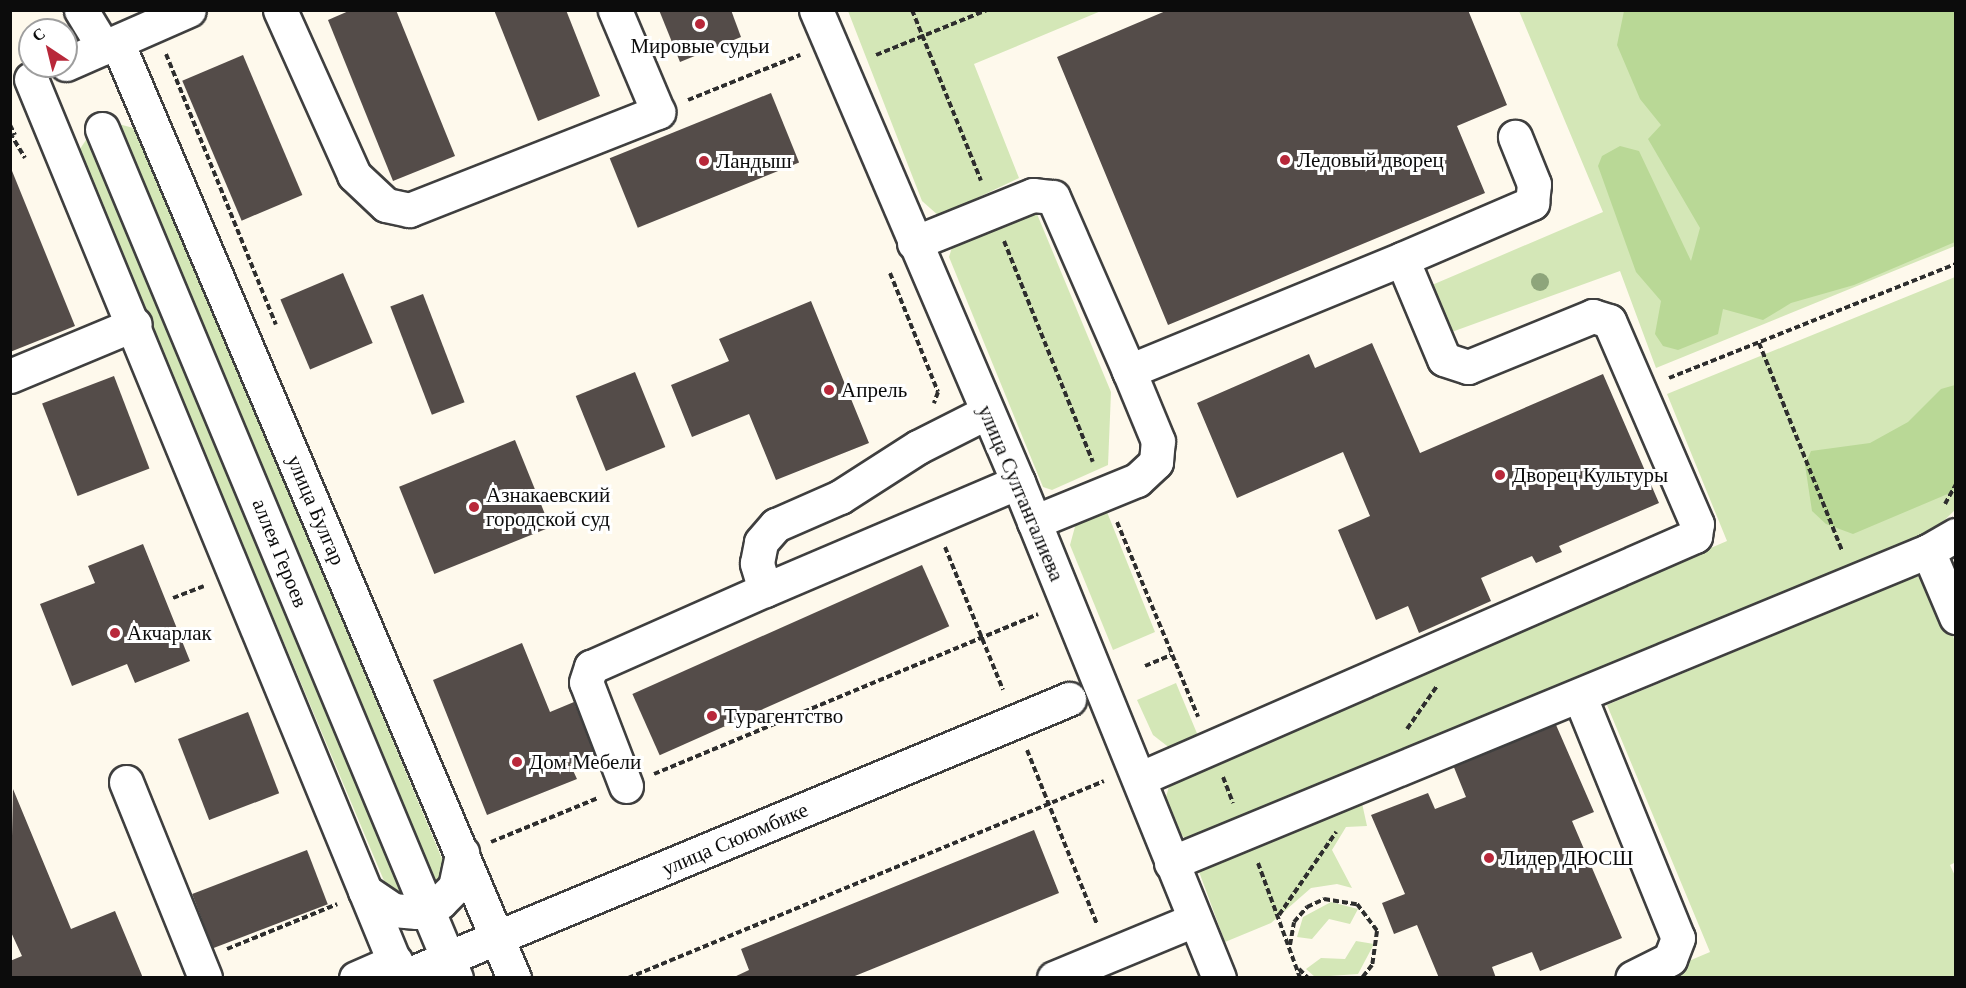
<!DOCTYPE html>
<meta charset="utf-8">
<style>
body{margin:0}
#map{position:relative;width:1966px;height:988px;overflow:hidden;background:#fef9ec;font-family:"Times New Roman",serif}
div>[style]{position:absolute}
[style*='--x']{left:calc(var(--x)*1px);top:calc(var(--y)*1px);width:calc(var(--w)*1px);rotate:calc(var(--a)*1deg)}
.green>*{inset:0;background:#d4e7b7}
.forest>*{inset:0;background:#b9d896}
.building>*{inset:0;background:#544c49;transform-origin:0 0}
.path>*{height:4px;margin-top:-2px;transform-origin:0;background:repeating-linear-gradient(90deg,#2e2e2e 0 6px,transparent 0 9px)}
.roads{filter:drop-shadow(2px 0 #3f3f3f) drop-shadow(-2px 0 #3f3f3f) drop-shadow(0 2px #3f3f3f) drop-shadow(0 -2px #3f3f3f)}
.minor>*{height:33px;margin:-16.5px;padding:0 16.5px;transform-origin:16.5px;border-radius:16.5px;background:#fff}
.trees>*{width:18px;height:18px;margin:-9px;border-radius:50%;background:#8ea57b}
.dots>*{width:16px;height:16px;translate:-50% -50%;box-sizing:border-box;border:3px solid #fff;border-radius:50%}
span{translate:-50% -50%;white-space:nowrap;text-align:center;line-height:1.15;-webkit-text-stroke:6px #fff;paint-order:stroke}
.poi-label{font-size:21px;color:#0c0c0c}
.left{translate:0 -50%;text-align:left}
.street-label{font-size:21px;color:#0c0c0c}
.frame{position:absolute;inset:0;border:12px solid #0c0c0c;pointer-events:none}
.north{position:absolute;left:18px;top:18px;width:60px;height:60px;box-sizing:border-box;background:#fff;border:2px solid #9e9e9e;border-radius:50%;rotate:325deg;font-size:16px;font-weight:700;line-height:24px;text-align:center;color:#0c0c0c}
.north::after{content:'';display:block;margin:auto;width:21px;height:27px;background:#b8283a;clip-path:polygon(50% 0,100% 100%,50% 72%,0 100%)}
</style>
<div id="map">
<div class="green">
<div style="clip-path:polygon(848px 11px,1101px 11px,974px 64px,1019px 178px,939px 216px,922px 201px)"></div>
<div style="clip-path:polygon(1519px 11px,1955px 11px,1955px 246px,1656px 368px,1620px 271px,1449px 333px,1429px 296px,1432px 285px,1603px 212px)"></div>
<div style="clip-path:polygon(115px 123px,137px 129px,448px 873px,444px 884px,412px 902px,390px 895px,78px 152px,90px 134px)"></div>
<div style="clip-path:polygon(1027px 212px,1037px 214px,1111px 392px,1108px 465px,1052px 490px,1043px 487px,949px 257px,953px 244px)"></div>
<div style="clip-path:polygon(1955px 277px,1955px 510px,1928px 536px,1188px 842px,1181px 834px,1166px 797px,1171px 779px,1727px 541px,1667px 394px)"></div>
<div style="clip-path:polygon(1105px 507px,1155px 632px,1113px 650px,1070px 545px,1076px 523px)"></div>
<div style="clip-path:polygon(1916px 576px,1928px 582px,1955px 641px,1956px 862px,1950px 865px,1956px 878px,1955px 977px,1651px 977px,1710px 952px,1607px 705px)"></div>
<div style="clip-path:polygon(1176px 683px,1201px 743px,1171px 749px,1153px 735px,1137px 700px)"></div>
<div style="clip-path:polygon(1360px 794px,1367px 826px,1346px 827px,1332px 850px,1352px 888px,1337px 884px,1311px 888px,1271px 923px,1225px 942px,1198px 869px)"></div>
<div style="clip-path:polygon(1331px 902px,1358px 909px,1350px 924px,1329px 919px,1312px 939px,1297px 937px,1303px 917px)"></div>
<div style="clip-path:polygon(1356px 941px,1374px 944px,1358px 974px,1315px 977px,1306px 969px,1321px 958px,1345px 959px)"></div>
</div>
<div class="forest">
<div style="clip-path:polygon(1624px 11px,1955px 11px,1955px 242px,1854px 285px,1791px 303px,1763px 320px,1723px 309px,1718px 334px,1678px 350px,1663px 346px,1655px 334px,1661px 301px,1636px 272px,1598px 166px,1602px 156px,1620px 146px,1639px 151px,1691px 261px,1700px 228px,1648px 139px,1661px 125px,1640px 99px,1617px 45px)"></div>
<div style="clip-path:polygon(1955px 385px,1955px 487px,1950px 493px,1853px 534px,1826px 524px,1812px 511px,1805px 465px,1811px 451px,1870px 443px,1908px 422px,1941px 389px)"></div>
</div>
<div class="building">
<div style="clip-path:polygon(351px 10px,396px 10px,455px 156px,393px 181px,328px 20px)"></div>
<div style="clip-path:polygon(494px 10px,566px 10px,600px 96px,538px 121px)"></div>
<div style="clip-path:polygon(659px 10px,731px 10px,741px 37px,680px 62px)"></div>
<div style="clip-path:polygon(1168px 10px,1468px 10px,1507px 105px,1457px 126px,1485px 193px,1168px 325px,1057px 57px)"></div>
<div style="left:243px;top:55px;width:152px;height:66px;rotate:67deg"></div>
<div style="left:771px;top:93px;width:75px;height:174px;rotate:68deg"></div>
<div style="clip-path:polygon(10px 166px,75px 326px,10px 352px)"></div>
<div style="left:343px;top:273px;width:76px;height:68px;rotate:67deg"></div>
<div style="left:423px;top:294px;width:116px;height:35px;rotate:69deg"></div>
<div style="clip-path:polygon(811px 301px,869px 443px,776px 480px,749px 414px,692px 437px,671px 385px,729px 361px,719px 339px)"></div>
<div style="clip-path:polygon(1372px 343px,1420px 453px,1603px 374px,1659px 503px,1559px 546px,1562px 552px,1536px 563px,1532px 556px,1481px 578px,1491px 601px,1419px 633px,1408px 606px,1376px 620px,1338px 530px,1370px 516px,1343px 452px,1237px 498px,1197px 403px,1309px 354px,1315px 368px)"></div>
<div style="left:635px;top:372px;width:81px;height:64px;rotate:68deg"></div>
<div style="left:114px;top:376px;width:99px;height:77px;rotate:69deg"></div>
<div style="left:515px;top:440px;width:94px;height:125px;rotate:68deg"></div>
<div style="clip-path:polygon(143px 544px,190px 661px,135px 683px,127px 664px,72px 686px,40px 604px,95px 583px,88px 566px)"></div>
<div style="left:922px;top:565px;width:67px;height:317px;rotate:66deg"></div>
<div style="clip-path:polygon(522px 643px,550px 712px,574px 702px,595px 754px,570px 764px,577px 779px,487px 815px,433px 680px)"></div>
<div style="left:248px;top:712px;width:87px;height:75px;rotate:69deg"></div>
<div style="clip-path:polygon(1553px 718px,1594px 812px,1572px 821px,1622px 938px,1540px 971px,1532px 952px,1492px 967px,1496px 978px,1439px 978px,1417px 925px,1394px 934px,1382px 903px,1405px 894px,1371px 815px,1428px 793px,1435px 809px,1466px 797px,1451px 760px)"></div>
<div style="clip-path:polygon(13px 789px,71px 929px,115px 911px,143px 978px,10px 978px,10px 961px,22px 956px,10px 930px)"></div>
<div style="clip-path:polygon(1034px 830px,1059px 893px,850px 978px,732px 978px,749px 970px,741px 949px)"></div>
<div style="left:307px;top:850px;width:58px;height:123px;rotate:69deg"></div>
</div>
<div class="path">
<div style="--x:912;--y:10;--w:184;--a:68"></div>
<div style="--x:166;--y:54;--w:292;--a:67.9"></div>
<div style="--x:876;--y:55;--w:120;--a:-22.1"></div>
<div style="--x:688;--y:100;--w:121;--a:-21.9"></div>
<div style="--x:10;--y:125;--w:11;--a:63"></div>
<div style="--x:10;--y:133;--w:29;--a:59"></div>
<div style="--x:1004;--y:241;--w:238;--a:68.1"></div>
<div style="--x:890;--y:273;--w:128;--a:68"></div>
<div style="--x:938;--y:392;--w:12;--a:110"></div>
<div style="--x:1759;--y:343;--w:224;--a:68.2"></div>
<div style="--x:1669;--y:378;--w:309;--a:-21.7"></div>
<div style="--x:1945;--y:504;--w:23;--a:-61"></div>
<div style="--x:1117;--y:522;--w:211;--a:67.4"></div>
<div style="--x:945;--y:547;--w:154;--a:67.9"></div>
<div style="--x:173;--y:598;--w:33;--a:-21"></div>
<div style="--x:1145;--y:666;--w:28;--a:-23"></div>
<div style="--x:1407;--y:729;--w:52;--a:-55.1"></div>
<div style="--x:1027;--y:750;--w:188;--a:68.1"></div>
<div style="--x:654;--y:774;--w:416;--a:-22.6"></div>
<div style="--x:1223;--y:777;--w:28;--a:69"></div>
<div style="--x:491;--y:842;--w:116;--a:-22.4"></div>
<div style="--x:1258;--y:863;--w:122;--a:69.9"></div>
<div style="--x:1279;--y:915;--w:101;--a:-55.5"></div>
<div style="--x:1290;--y:945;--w:23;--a:-80"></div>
<div style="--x:1294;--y:922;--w:20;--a:-49"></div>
<div style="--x:1307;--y:907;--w:19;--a:-25"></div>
<div style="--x:1324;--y:899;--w:33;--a:9"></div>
<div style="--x:1357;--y:904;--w:34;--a:53"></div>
<div style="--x:1377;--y:931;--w:34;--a:98"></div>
<div style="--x:1372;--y:965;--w:16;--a:128"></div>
<div style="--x:227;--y:949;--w:119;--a:-22.2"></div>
<div style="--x:1299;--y:969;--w:13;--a:45"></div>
<div style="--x:628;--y:978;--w:515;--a:-22.48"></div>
</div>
<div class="roads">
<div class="minor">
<div style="--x:81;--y:10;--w:44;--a:58.8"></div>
<div style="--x:280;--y:10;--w:181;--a:65.8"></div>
<div style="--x:354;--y:175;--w:44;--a:43.2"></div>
<div style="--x:386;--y:205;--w:24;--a:12"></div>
<div style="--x:409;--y:210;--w:268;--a:-21.5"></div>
<div style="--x:658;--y:112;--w:111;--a:-112.9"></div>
<div style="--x:816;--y:10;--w:513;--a:66.83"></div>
<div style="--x:1018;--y:482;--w:535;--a:67.94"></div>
<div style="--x:117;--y:42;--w:1017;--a:67.02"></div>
<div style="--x:66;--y:64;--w:134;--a:-23.7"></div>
<div style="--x:31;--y:79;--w:972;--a:67.63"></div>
<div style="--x:102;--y:129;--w:920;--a:67.37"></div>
<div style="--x:914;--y:243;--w:128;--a:-22"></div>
<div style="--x:1033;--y:195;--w:20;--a:6"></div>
<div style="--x:1053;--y:197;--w:190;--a:66.4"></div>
<div style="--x:1129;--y:371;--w:295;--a:-22.3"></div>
<div style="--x:10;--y:376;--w:135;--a:-22.6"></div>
<div style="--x:1034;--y:522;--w:111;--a:-22.2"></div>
<div style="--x:1137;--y:480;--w:26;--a:-43"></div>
<div style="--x:1156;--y:462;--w:21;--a:-85"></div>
<div style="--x:1158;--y:441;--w:76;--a:-112.5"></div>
<div style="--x:1928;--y:551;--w:32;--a:-30"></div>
<div style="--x:765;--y:590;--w:275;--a:-23.1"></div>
<div style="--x:1580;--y:697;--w:260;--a:67.9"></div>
<div style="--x:1678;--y:938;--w:22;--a:111"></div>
<div style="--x:1670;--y:959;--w:42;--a:153.4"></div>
<div style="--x:1139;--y:779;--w:607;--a:-23.61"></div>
<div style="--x:1695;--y:536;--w:12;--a:-81"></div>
<div style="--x:1697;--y:524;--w:221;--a:-113.4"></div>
<div style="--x:1609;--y:321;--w:17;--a:-163"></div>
<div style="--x:1593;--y:316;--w:135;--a:157.8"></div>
<div style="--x:1468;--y:367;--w:25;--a:-162"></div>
<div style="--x:1444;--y:359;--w:108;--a:-112.8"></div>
<div style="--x:1402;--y:259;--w:142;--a:-23.3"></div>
<div style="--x:1532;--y:203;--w:19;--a:-84"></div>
<div style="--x:1534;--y:184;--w:51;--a:-112"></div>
<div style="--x:126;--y:782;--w:211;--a:68"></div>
<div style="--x:626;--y:786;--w:111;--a:-111"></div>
<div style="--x:586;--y:682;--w:16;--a:-72"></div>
<div style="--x:591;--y:667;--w:190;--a:-23.9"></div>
<div style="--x:765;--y:590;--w:28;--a:-107"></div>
<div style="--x:757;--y:563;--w:21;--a:-79"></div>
<div style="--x:761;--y:542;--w:23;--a:-49"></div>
<div style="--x:776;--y:525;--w:70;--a:-23.6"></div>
<div style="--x:840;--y:497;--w:93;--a:-32.7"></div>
<div style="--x:918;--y:447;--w:77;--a:-26.9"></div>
<div style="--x:1171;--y:863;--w:819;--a:-22.4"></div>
<div style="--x:1928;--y:551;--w:72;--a:67"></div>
<div style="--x:365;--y:891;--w:34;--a:34"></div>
<div style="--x:393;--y:910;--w:24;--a:5"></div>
<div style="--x:417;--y:912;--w:25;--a:-23"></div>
<div style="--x:440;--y:902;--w:21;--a:-45"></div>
<div style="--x:455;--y:887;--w:35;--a:-78"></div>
<div style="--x:356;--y:978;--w:43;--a:-23.6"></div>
<div style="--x:400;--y:978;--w:725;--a:-22.64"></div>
<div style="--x:1054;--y:978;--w:152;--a:-22.5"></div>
</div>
</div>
<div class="trees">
<div style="left:1540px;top:282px"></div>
</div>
<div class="dots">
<div style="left:700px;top:24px;background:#b8283a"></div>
<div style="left:1285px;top:160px;background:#b8283a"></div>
<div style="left:704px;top:161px;background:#b8283a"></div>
<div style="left:829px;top:390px;background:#b8283a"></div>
<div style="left:1500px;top:475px;background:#b8283a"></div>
<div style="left:474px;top:507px;background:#b8283a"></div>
<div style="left:115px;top:633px;background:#b8283a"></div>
<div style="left:712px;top:716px;background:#b8283a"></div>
<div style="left:517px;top:762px;background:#b8283a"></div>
<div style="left:1489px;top:858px;background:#b8283a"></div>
</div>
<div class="poi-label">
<span style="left:700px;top:46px">Мировые судьи</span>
<span class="left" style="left:1297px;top:160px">Ледовый дворец</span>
<span class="left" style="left:716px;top:161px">Ландыш</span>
<span class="left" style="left:841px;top:390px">Апрель</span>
<span class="left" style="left:1512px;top:475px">Дворец Культуры</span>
<span class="left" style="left:486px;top:507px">Азнакаевский<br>городской суд</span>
<span class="left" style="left:127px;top:633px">Акчарлак</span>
<span class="left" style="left:724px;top:716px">Турагентство</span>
<span class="left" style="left:529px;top:762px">Дом Мебели</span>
<span class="left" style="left:1501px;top:858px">Лидер ДЮСШ</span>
</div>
<div class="street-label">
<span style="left:1021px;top:493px;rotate:67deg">улица Султангалиева</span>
<span style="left:316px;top:510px;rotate:67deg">улица Булгар</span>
<span style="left:280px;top:553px;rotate:68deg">аллея Героев</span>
<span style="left:735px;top:839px;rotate:-23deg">улица Сююмбике</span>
</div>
<div class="frame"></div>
<div class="north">С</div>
</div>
